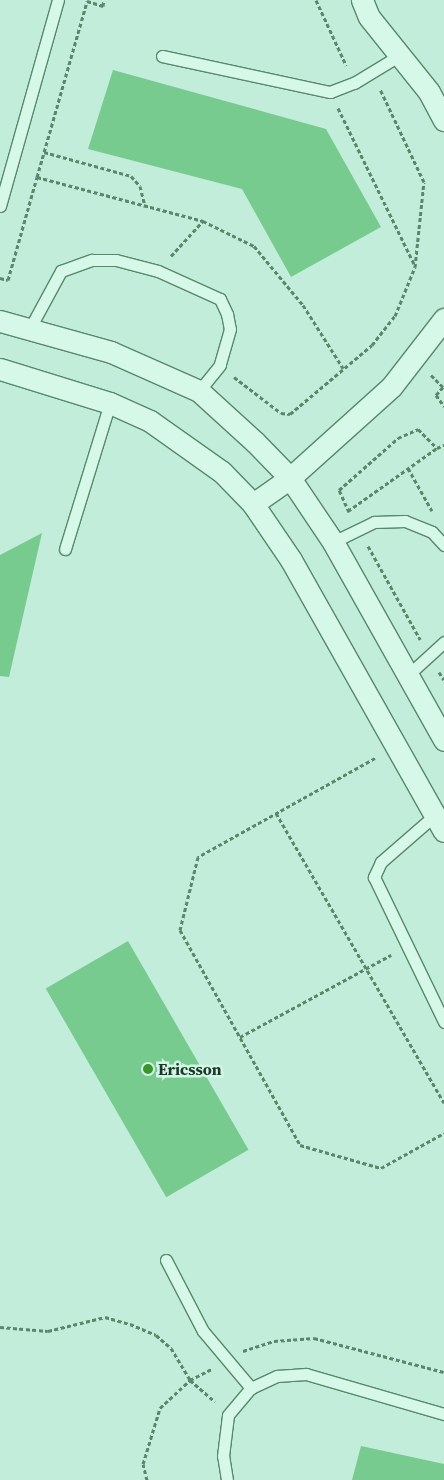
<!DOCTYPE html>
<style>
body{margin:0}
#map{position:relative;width:444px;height:1480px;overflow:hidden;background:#c2edda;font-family:"Source Serif 4",serif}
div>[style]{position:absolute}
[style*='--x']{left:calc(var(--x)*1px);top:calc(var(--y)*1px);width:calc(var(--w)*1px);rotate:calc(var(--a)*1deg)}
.building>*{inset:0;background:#78cb8f;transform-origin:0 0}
.path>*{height:3px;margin-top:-1.5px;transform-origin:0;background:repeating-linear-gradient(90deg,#59876b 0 4px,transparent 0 6.5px)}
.roads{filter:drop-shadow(1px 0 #59876b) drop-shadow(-1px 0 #59876b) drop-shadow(0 1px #59876b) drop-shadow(0 -1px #59876b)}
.lane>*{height:11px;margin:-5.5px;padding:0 5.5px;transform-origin:5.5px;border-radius:5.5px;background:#d5f8e9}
.street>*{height:21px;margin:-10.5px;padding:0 10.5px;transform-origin:10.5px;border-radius:10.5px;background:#d5f8e9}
.dots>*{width:14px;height:14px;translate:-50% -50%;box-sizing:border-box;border:2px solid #d1f5e6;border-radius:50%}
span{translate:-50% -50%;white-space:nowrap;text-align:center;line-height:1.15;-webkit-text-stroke:5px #d1f5e6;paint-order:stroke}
.poi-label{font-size:16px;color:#1d3726;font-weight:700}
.left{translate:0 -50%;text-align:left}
</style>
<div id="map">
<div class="building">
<div style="clip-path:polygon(113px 70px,326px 129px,381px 227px,291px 277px,242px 189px,88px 149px)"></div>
<div style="clip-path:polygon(42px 533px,9px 677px,0 676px,0 555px)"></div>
<div style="left:128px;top:941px;width:241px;height:95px;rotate:60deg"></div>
<div style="clip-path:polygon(361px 1446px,444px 1464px,444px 1480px,352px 1480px)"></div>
</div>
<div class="path">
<div style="--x:316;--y:0;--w:72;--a:65.2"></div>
<div style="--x:338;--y:108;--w:176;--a:64"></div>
<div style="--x:44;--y:152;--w:90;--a:15.4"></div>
<div style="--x:131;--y:176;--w:13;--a:48"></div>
<div style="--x:140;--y:186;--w:21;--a:76"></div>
<div style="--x:37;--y:177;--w:183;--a:-74.1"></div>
<div style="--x:87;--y:1;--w:17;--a:17"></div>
<div style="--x:103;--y:6;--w:6;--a:-81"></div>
<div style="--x:171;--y:256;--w:47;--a:-47.6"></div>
<div style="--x:0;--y:278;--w:8;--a:14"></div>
<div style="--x:8;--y:280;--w:107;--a:-74.3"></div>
<div style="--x:37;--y:177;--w:172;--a:14.8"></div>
<div style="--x:203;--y:221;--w:57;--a:26.1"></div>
<div style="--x:254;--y:246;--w:77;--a:50.3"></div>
<div style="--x:303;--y:305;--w:75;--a:57.6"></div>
<div style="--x:431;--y:375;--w:17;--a:45"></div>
<div style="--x:234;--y:377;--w:59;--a:37.5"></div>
<div style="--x:281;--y:413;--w:9;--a:6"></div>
<div style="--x:290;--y:414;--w:107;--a:-40.1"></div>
<div style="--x:372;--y:345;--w:37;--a:-52"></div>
<div style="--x:395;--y:316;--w:53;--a:-67.8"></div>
<div style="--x:415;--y:267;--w:85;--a:-84"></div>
<div style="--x:424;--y:182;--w:103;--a:-115.3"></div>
<div style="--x:443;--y:387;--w:11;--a:131"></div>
<div style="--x:436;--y:395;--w:14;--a:54"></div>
<div style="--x:408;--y:468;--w:49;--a:60.8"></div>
<div style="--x:348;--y:511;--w:109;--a:-35.3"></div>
<div style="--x:349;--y:512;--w:24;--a:-114"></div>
<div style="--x:339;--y:490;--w:79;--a:-41.4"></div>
<div style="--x:398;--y:438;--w:22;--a:-24"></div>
<div style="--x:418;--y:429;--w:27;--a:45"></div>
<div style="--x:437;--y:448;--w:8;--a:-23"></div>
<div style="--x:368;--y:546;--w:107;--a:60.8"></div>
<div style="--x:439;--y:672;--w:9;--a:58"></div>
<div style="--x:375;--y:758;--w:203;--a:150.8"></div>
<div style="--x:198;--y:857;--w:75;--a:103.9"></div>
<div style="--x:180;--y:930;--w:246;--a:60.8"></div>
<div style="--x:300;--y:1145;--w:84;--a:15.9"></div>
<div style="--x:381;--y:1168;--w:72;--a:-29.1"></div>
<div style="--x:276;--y:813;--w:335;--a:59.9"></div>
<div style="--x:240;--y:1037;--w:172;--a:-28.5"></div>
<div style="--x:0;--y:1327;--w:48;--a:4.8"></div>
<div style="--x:48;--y:1331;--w:59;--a:-13.8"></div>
<div style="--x:105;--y:1317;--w:26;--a:16"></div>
<div style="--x:130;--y:1324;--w:28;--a:23"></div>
<div style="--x:156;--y:1335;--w:20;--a:41"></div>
<div style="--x:171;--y:1348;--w:37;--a:59"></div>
<div style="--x:190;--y:1380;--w:33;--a:41"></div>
<div style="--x:243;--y:1351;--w:33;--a:-18"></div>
<div style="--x:274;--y:1341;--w:40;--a:-4.3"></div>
<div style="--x:314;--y:1338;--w:134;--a:14.7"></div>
<div style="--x:147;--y:1480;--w:16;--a:-104"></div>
<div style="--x:143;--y:1464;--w:59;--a:-73.1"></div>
<div style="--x:160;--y:1408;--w:41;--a:-43"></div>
<div style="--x:190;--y:1380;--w:25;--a:-27"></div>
</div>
<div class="roads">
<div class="lane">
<div style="--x:162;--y:56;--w:172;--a:12.1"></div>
<div style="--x:330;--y:92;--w:26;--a:-21"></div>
<div style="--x:354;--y:83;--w:54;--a:-31.3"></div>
<div style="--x:0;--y:206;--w:214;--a:-74.3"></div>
<div style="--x:30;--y:328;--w:65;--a:-61.5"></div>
<div style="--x:61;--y:271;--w:33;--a:-20"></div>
<div style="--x:92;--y:260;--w:24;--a:0"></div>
<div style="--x:116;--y:260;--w:43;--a:14.7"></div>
<div style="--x:158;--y:271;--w:68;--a:24.3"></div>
<div style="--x:220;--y:299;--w:17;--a:65"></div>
<div style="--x:227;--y:314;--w:15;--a:79"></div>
<div style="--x:230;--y:329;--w:37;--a:106"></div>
<div style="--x:220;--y:365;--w:33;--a:129"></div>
<div style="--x:333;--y:542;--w:46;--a:-26"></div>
<div style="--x:374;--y:522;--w:31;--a:-2"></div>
<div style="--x:405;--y:521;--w:29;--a:22"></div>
<div style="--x:432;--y:532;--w:18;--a:47"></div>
<div style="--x:65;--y:549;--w:153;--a:-72.9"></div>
<div style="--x:408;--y:675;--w:49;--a:-42.5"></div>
<div style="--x:435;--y:815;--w:72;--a:139"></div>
<div style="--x:381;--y:862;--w:17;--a:115"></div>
<div style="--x:374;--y:877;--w:161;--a:64.2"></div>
<div style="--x:166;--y:1260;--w:80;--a:62.5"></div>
<div style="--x:203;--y:1331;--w:75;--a:49.9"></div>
<div style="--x:227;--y:1480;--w:24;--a:-99"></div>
<div style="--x:223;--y:1456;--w:41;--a:-83"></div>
<div style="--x:228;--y:1415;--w:35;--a:-50"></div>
<div style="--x:251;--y:1388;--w:29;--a:-25"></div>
<div style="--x:277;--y:1376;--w:29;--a:-4"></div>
<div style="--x:306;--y:1374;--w:144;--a:16.2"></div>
</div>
<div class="street">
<div style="--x:362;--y:0;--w:18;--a:68"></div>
<div style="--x:369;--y:17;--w:96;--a:51.3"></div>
<div style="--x:429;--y:92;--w:32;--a:62"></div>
<div style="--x:0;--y:321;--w:115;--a:15.6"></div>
<div style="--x:111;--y:352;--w:96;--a:23.9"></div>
<div style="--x:199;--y:391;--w:76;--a:42.3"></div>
<div style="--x:255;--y:442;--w:50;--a:45.8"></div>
<div style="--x:290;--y:478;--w:77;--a:56.1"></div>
<div style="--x:333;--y:542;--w:227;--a:60.7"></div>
<div style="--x:0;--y:369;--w:115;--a:17.2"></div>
<div style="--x:110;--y:403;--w:44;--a:24.2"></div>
<div style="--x:150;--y:421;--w:88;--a:35.3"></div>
<div style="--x:222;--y:472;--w:45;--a:45.9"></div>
<div style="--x:253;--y:504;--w:68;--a:55.8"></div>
<div style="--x:291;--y:560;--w:311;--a:60.6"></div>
<div style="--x:253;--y:504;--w:45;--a:-35.1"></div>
<div style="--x:290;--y:478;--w:137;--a:-42"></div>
<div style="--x:392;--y:386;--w:85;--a:-52.2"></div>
</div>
</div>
<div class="dots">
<div style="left:148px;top:1069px;background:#3a952a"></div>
</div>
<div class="poi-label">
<span class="left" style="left:158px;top:1069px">Ericsson</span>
</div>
</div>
